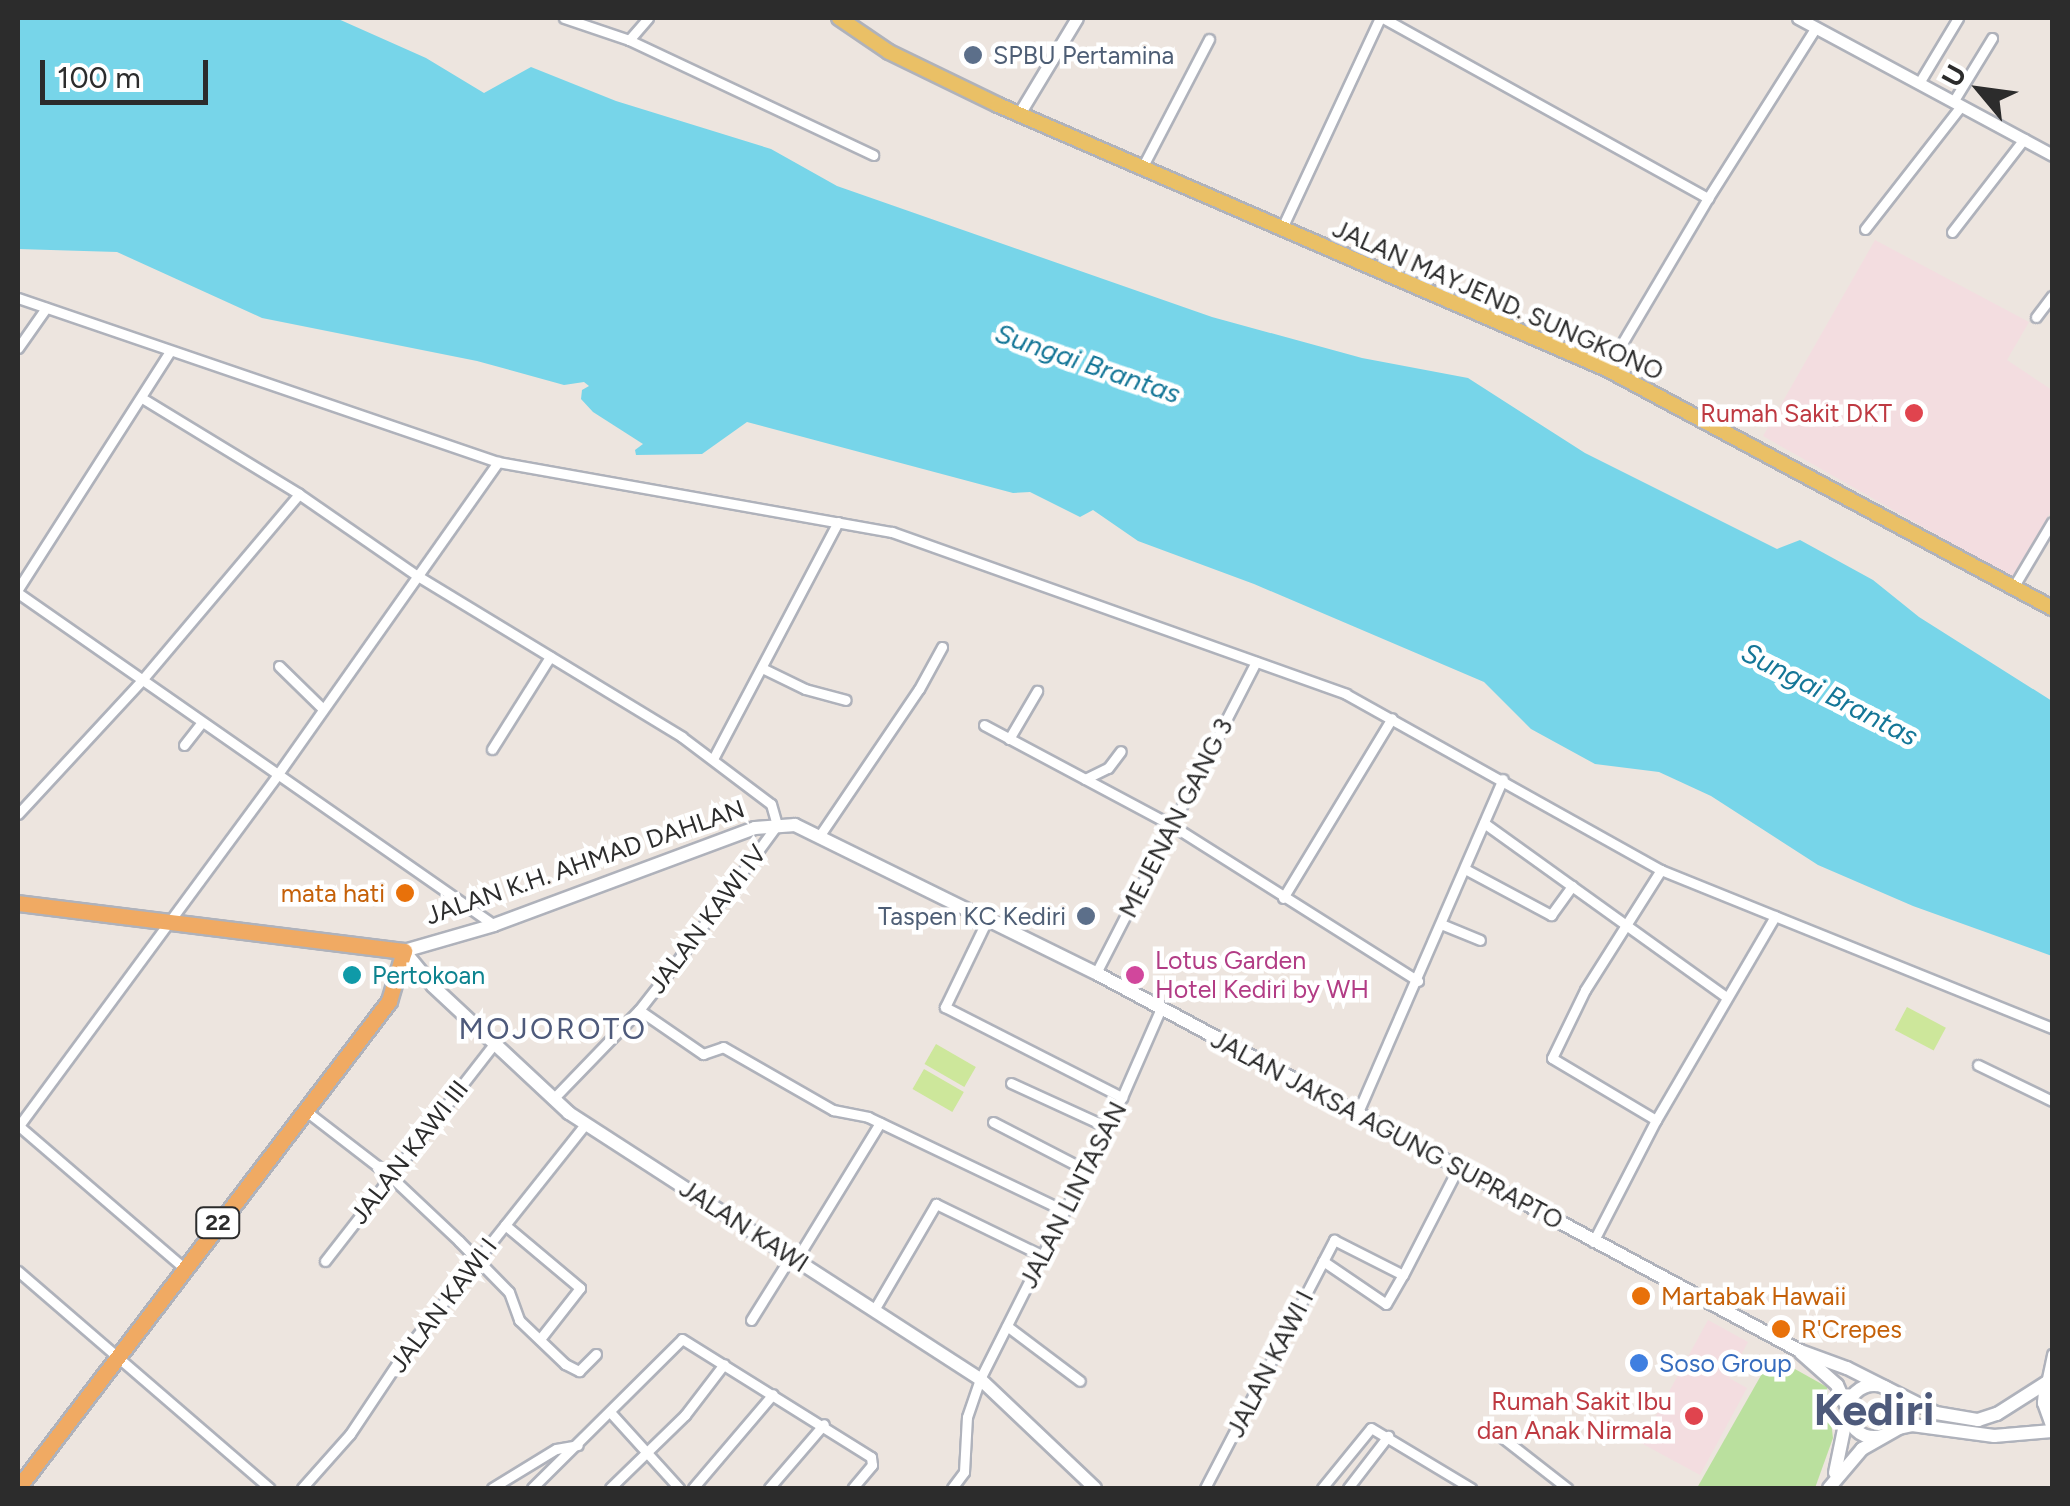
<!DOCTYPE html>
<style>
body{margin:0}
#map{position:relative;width:2070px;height:1506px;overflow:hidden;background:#ede5df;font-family:Figtree,sans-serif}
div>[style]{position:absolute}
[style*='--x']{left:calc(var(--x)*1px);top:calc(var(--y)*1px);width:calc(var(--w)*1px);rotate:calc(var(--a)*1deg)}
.medical>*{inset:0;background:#f3dde0}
.green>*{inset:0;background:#bae09e}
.pitch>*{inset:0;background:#cde79b;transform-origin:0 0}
.water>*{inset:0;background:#77d5e9}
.roads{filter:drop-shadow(2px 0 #afb2bb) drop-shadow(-2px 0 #afb2bb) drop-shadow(0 2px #afb2bb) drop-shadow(0 -2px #afb2bb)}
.minor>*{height:9px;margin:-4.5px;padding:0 4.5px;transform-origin:4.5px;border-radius:4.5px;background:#fff}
.tertiary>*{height:11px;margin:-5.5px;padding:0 5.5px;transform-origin:5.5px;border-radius:5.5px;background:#fff}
.secondary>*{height:12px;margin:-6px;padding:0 6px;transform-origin:6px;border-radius:6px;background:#fff}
.secondary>.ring{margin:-6px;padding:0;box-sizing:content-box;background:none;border:12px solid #fff;border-radius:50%}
.primary>*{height:14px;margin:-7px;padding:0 7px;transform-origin:7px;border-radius:7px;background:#eac066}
.trunk>*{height:15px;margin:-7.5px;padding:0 7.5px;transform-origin:7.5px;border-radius:7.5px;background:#f0aa63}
.dots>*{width:28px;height:28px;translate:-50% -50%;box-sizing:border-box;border:5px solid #fff;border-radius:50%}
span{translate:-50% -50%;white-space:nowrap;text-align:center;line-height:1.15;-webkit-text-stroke:9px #fff;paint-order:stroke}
.shield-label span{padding:2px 8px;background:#fff;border:2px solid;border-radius:8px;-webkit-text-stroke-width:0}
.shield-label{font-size:22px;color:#2c2c2c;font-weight:700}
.service-label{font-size:25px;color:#4e5e75}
.left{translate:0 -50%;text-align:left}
.right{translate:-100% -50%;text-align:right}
.street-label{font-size:25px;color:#2c2c2c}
.health-label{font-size:25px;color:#be3a42}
.food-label{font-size:25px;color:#c56008}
.hotel-label{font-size:25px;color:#b23c85}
.culture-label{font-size:25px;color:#0d838f}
.shop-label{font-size:25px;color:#366cbe}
.water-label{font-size:28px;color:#147697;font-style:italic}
.quarter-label{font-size:30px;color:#4e5a7b;letter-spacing:2.5px}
.town-label{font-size:45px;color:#4e5a7b;font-weight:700}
.frame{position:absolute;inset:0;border:20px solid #2c2c2c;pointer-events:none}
.north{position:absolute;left:1930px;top:40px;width:100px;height:100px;-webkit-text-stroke:8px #fff;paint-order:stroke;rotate:299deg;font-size:28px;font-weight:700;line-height:40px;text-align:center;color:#2c2c2c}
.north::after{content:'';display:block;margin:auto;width:35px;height:45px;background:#2c2c2c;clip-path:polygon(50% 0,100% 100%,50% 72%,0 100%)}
.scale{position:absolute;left:40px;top:60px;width:168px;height:45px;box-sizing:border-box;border:5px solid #2c2c2c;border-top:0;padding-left:12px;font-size:30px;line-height:35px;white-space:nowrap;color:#2c2c2c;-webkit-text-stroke:8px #fff;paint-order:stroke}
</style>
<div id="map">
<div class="medical">
<div style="clip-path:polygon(1875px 240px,2029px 322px,2007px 360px,2052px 390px,2052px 510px,2013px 578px,1763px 436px)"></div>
<div style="clip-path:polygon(1708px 1320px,1748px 1342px,1729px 1378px,1747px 1388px,1700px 1475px,1641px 1443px)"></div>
</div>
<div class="green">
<div style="clip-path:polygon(1772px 1356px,1827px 1387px,1833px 1438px,1815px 1488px,1697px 1488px)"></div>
</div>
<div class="pitch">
<div style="left:1907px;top:1007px;width:44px;height:26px;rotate:28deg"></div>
<div style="left:936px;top:1044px;width:46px;height:23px;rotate:30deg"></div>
<div style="left:924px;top:1069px;width:46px;height:23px;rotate:30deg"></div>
</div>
<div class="water">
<div style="clip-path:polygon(18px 18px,336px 18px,426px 58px,484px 93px,531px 67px,616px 101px,771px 149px,837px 186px,1212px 317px,1362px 358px,1468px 378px,1585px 453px,1777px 549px,1800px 540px,1873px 580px,1919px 617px,2052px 701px,2052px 956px,1913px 906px,1818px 865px,1711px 796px,1659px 772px,1595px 764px,1531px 729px,1484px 682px,1254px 584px,1138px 541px,1093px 510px,1080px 517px,1030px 492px,1013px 493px,747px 422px,702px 454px,636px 455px,635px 450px,643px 444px,593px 412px,581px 399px,582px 390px,589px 386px,584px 382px,564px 385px,477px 361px,262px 318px,117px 252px,18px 249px)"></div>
</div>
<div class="roads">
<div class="minor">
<div style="--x:564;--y:18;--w:69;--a:18.7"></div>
<div style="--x:629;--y:40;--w:270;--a:25.2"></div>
<div style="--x:1383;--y:18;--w:372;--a:29"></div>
<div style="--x:1708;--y:198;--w:199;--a:120.6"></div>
<div style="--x:629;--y:40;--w:29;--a:-49"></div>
<div style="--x:1919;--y:83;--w:76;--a:-59"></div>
<div style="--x:1953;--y:102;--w:75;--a:-58.6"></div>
<div style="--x:1143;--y:166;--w:143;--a:-62.5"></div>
<div style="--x:1708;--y:198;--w:202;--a:-57.7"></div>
<div style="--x:1282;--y:228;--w:232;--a:-65"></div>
<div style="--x:1865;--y:229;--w:156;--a:-52"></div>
<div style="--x:1952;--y:232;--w:118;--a:-52.3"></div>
<div style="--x:18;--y:298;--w:507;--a:18.86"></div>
<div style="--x:498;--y:462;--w:400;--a:10.1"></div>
<div style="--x:892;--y:532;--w:482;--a:19.6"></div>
<div style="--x:1346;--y:694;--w:361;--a:29.2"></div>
<div style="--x:1661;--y:870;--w:422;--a:22"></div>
<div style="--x:2036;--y:317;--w:26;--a:-53"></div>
<div style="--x:18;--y:348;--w:49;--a:-55"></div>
<div style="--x:142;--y:398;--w:184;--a:31.4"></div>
<div style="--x:299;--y:494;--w:142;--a:34.7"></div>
<div style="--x:416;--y:575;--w:311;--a:31.3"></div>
<div style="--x:682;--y:737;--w:111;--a:37"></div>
<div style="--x:771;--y:804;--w:22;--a:74"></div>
<div style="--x:777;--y:825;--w:172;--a:126.3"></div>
<div style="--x:675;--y:964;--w:58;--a:128"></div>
<div style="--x:639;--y:1010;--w:124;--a:134"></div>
<div style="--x:2014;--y:586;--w:74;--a:-59.3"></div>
<div style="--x:18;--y:589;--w:282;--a:-57.4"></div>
<div style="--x:18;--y:593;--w:580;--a:34.89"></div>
<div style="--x:279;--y:666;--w:60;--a:44.3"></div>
<div style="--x:762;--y:668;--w:48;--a:26"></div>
<div style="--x:805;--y:689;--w:42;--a:15"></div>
<div style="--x:984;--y:725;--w:214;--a:28.1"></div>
<div style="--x:1173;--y:826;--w:290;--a:32.3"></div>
<div style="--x:1009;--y:739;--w:56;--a:-59.7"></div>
<div style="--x:184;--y:745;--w:29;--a:-52"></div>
<div style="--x:492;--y:749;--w:109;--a:-57.8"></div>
<div style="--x:713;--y:759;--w:268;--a:-62.2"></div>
<div style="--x:1085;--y:779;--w:25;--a:-26"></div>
<div style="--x:1108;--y:768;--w:21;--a:-53"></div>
<div style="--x:18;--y:814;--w:183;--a:-47.2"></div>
<div style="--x:142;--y:680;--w:243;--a:-49.8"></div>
<div style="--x:1484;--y:823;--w:298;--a:35.7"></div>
<div style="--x:820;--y:835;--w:176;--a:-55.9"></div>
<div style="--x:919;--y:689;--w:48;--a:-61.3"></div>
<div style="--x:1465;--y:869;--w:98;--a:28.1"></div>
<div style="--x:1551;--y:915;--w:36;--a:-54"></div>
<div style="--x:1283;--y:898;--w:210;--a:-58.8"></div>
<div style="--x:988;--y:918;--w:99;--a:115.8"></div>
<div style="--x:945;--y:1007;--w:199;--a:27"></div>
<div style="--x:1441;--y:924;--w:42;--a:22.3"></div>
<div style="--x:1096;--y:973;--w:350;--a:-62.8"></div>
<div style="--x:639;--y:1010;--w:78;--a:34.5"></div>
<div style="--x:703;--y:1054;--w:21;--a:-19"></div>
<div style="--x:723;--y:1047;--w:127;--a:29.8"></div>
<div style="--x:833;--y:1110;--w:36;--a:11"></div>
<div style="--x:868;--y:1117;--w:218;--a:25.5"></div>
<div style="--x:1978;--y:1065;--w:82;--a:25.9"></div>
<div style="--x:1011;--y:1083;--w:106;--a:24.6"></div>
<div style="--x:306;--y:1111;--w:105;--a:37.6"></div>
<div style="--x:389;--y:1175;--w:96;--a:43.3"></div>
<div style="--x:459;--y:1241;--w:71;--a:45.6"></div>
<div style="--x:509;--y:1292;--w:30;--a:70"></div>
<div style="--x:519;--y:1320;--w:64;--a:43.7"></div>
<div style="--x:565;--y:1364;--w:16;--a:27"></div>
<div style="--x:579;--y:1371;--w:24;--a:-45"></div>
<div style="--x:1358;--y:1112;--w:363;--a:-66.5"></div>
<div style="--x:1656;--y:1120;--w:121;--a:-149.2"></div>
<div style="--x:1552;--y:1058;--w:76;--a:-64.1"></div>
<div style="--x:1585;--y:990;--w:142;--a:-57.7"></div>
<div style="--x:993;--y:1122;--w:105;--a:27.3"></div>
<div style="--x:19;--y:1126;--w:216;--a:40.7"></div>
<div style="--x:18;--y:1127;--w:438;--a:-53.6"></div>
<div style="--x:278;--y:774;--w:382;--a:-54.8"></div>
<div style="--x:505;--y:1225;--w:98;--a:40"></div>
<div style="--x:580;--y:1288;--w:65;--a:128.1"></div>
<div style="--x:1593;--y:1242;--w:137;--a:-62.7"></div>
<div style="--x:1656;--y:1120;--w:236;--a:-59.7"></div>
<div style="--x:796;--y:1260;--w:161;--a:-58.5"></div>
<div style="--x:325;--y:1261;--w:275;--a:-52.1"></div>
<div style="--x:1323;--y:1261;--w:76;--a:34.3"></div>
<div style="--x:1386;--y:1304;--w:34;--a:-60"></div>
<div style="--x:18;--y:1271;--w:332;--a:40.8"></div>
<div style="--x:874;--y:1310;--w:123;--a:-59.7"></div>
<div style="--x:936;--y:1204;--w:119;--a:25.9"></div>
<div style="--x:751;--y:1320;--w:75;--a:-58"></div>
<div style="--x:1007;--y:1326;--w:91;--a:37"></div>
<div style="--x:2046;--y:1383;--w:30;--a:-78"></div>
<div style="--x:610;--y:1412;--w:103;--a:47.8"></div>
<div style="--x:1494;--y:1431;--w:93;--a:38"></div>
<div style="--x:302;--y:1488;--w:72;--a:-48.4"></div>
<div style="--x:350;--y:1434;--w:105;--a:-56.3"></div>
<div style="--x:408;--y:1347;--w:286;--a:-51.5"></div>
<div style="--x:492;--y:1488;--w:75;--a:-31.4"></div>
<div style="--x:556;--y:1449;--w:22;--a:-10"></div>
<div style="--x:532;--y:1488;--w:211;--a:-44.8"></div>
<div style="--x:682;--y:1339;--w:223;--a:32"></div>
<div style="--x:871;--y:1457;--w:8;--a:83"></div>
<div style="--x:872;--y:1465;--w:30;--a:130"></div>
<div style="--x:610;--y:1488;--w:105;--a:-44.2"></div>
<div style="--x:685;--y:1415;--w:64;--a:-52.6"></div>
<div style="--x:693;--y:1488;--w:123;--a:-49.6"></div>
<div style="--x:769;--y:1488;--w:84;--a:-49.3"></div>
<div style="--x:952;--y:1488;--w:20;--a:-53"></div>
<div style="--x:964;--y:1472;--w:55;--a:-86.9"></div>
<div style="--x:967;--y:1417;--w:40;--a:-71.1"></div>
<div style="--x:980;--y:1379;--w:316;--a:-63.3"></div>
<div style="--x:1122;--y:1097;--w:97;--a:-66.3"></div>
<div style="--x:1205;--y:1488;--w:280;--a:-62.5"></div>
<div style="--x:1334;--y:1240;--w:77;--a:26.9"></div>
<div style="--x:1403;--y:1275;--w:123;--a:-62.8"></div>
<div style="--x:1322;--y:1488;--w:77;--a:-50.8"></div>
<div style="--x:1371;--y:1428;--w:117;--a:31"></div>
<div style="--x:1348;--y:1488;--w:66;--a:-52.4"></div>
</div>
<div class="tertiary">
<div style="--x:1798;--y:18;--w:289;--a:28.3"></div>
<div style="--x:1019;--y:114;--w:112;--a:-58.9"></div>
</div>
<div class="secondary">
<div style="--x:1801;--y:1353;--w:48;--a:41.6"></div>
<div style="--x:1837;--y:1385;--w:27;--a:66"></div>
<div style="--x:1848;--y:1410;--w:64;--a:101.7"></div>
<div style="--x:2046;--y:1383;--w:20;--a:96"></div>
<div style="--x:2044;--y:1403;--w:23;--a:70"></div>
<div class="ring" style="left:1848px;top:1385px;width:40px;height:40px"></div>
<div style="--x:1095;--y:1488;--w:158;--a:-136.5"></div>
<div style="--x:980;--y:1379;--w:490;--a:-147.1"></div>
<div style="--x:569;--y:1113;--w:186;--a:-137"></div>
<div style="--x:433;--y:986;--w:45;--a:-129.6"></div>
<div style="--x:404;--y:951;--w:94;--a:-16.1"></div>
<div style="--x:494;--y:925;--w:278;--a:-20.4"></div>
<div style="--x:755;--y:828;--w:40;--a:-4.3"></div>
<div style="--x:795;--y:825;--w:335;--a:26.2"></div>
<div style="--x:1096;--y:973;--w:799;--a:28.23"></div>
<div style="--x:1800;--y:1351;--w:50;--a:19.9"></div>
<div style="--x:1847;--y:1368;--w:100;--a:26.8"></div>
<div style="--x:1936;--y:1413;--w:43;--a:9.5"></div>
<div style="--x:1978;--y:1420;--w:20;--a:-18"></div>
<div style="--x:1997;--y:1414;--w:65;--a:-32.5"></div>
<div style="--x:1829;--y:1488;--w:51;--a:-49.8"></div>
<div style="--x:1862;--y:1449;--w:43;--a:-29.6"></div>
<div style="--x:1899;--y:1428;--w:13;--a:-13"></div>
<div style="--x:1912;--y:1425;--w:83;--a:7.6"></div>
<div style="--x:1994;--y:1436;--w:58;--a:-4.9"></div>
</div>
<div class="primary">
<div style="--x:839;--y:18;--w:60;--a:34.2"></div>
<div style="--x:889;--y:52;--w:121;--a:25.9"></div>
<div style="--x:998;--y:105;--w:664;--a:23.44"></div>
<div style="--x:1607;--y:369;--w:505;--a:28.24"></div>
</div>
<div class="trunk">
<div style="--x:18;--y:903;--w:389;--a:7.1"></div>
<div style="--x:404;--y:951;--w:52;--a:106.7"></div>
<div style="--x:389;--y:1001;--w:612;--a:127.3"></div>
</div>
</div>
<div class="dots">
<div style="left:973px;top:55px;background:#5c6f8a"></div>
<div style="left:1914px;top:413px;background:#e0444e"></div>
<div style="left:405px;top:893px;background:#e8710a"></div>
<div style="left:1086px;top:916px;background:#5c6f8a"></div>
<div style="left:352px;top:975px;background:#0f9aa8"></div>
<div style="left:1135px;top:975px;background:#d1479c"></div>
<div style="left:1641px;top:1296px;background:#e8710a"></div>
<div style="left:1781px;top:1329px;background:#e8710a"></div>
<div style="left:1639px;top:1363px;background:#3f7fe0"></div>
<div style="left:1694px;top:1416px;background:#e0444e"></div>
</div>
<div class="shield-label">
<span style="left:218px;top:1223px">22</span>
</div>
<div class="service-label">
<span class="left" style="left:993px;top:55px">SPBU Pertamina</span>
<span class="right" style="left:1066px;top:916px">Taspen KC Kediri</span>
</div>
<div class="street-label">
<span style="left:1498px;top:300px;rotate:24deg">JALAN MAYJEND. SUNGKONO</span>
<span style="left:1176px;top:818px;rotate:-63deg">MEJENAN GANG 3</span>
<span style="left:585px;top:862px;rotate:-19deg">JALAN K.H. AHMAD DAHLAN</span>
<span style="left:707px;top:919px;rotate:-53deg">JALAN KAWI IV</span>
<span style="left:1387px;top:1130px;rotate:28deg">JALAN JAKSA AGUNG SUPRAPTO</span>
<span style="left:409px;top:1152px;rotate:-52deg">JALAN KAWI III</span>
<span style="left:1073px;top:1195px;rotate:-63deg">JALAN LINTASAN</span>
<span style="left:744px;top:1226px;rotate:33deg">JALAN KAWI</span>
<span style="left:443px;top:1305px;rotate:-53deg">JALAN KAWI I</span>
<span style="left:1270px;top:1364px;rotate:-63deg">JALAN KAWI I</span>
</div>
<div class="health-label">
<span class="right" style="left:1892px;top:413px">Rumah Sakit DKT</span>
<span class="right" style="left:1672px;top:1416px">Rumah Sakit Ibu<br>dan Anak Nirmala</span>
</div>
<div class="food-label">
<span class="right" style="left:385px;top:893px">mata hati</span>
<span class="left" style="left:1661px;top:1296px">Martabak Hawaii</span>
<span class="left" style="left:1801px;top:1329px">R'Crepes</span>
</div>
<div class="hotel-label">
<span class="left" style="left:1155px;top:975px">Lotus Garden<br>Hotel Kediri by WH</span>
</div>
<div class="culture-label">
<span class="left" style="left:372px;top:975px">Pertokoan</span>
</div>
<div class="shop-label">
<span class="left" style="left:1659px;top:1363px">Soso Group</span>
</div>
<div class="water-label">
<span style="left:1088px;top:363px;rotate:19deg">Sungai Brantas</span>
<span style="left:1830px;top:694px;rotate:27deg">Sungai Brantas</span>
</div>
<div class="quarter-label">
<span style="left:553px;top:1029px">MOJOROTO</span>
</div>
<div class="town-label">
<span style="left:1874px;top:1410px">Kediri</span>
</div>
<div class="frame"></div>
<div class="north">U</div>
<div class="scale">100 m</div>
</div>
